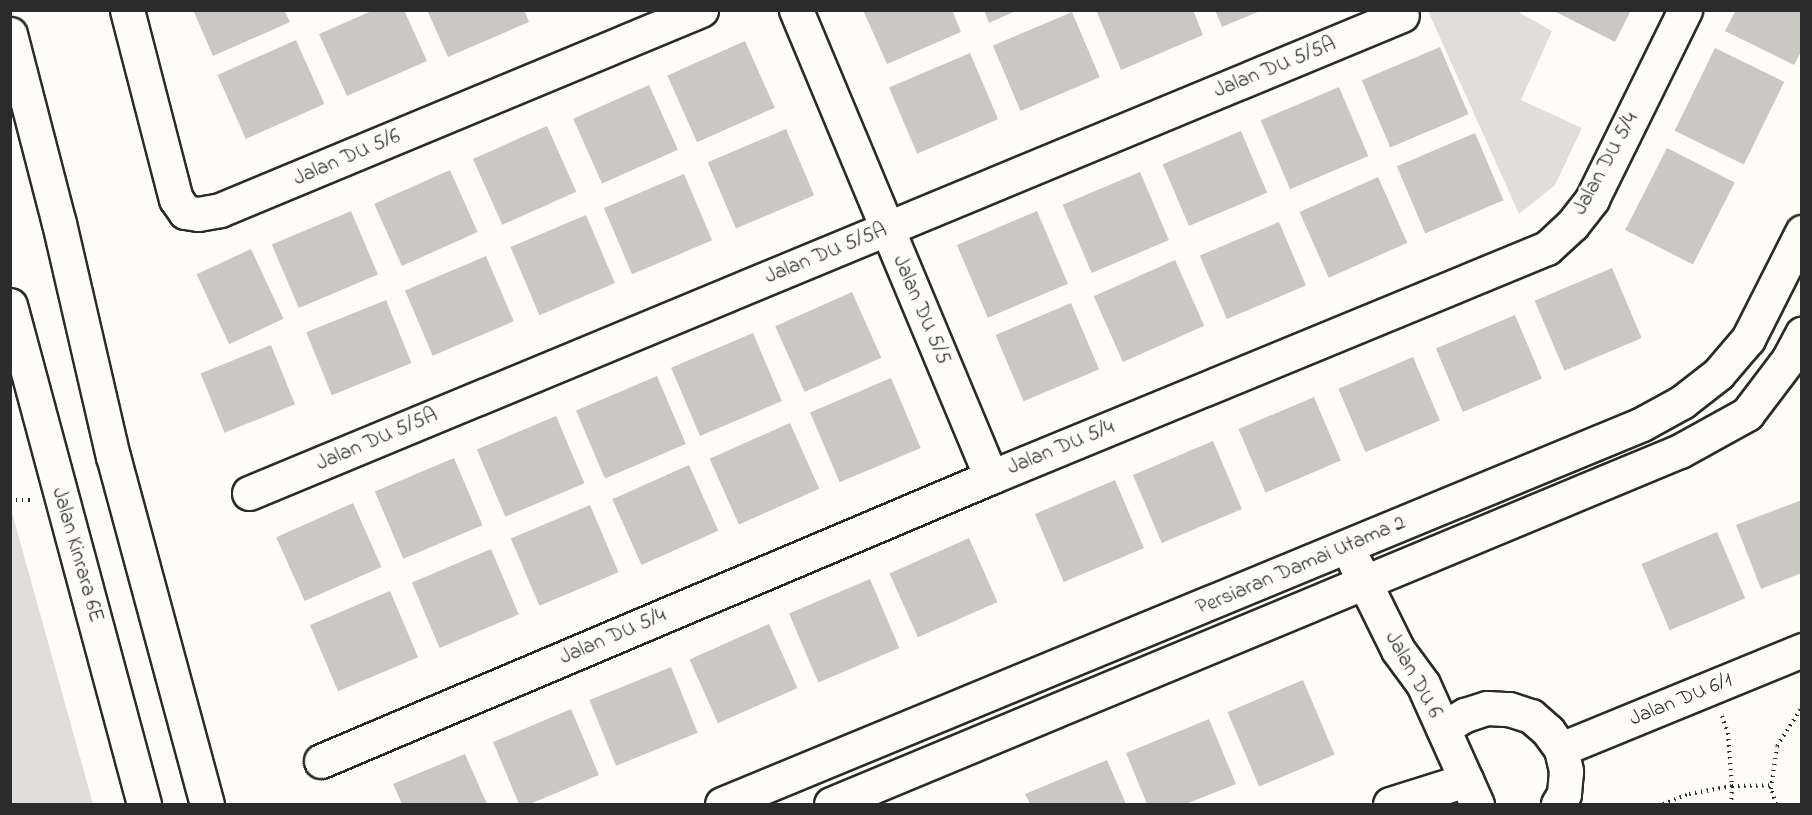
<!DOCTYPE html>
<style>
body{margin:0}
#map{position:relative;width:1812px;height:815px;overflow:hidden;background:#fdfcf7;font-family:"Indie Flower",sans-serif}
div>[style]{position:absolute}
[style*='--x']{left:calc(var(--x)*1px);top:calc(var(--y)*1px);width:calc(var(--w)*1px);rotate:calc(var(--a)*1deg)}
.green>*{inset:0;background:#dfdeda}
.building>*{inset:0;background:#c9c8c4;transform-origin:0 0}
.path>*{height:4px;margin-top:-2px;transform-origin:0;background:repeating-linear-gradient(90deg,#2b2b2b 0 1.5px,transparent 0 6px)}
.roads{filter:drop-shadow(2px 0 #2b2b2b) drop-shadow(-2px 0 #2b2b2b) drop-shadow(0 2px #2b2b2b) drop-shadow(0 -2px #2b2b2b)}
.minor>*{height:33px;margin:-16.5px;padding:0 16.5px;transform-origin:16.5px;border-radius:16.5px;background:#fdfcf7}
span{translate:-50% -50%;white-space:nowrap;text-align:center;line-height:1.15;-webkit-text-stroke:4.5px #fdfcf7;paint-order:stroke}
.street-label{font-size:21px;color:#2b2b2b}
.frame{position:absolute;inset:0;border:12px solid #2b2b2b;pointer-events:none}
</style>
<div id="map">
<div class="green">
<div style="clip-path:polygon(1428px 11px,1521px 11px,1520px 13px,1552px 31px,1521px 100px,1582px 128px,1555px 185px,1519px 214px)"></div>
<div style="clip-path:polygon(10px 509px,11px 509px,93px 804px,11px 804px)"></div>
</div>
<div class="building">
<div style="clip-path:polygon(193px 10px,284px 10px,290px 22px,213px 56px)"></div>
<div style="clip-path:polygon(374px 10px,404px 10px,427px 61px,347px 96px,319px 34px)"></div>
<div style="clip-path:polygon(427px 10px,524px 10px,529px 22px,448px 57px)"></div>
<div style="clip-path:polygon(863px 10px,952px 10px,961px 32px,887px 64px)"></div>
<div style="clip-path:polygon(984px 10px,1018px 10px,989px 23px)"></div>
<div style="clip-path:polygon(1096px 10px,1193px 10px,1203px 35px,1121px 70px)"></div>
<div style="clip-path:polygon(1215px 10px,1260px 10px,1260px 11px,1222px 27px)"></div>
<div style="clip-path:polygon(1552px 10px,1631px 10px,1615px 42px)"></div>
<div style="clip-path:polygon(1736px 10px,1802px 10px,1802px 50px,1794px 65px,1725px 31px)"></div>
<div style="left:1072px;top:12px;width:71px;height:86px;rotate:67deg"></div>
<div style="left:296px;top:40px;width:70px;height:86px;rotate:66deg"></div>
<div style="left:745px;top:41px;width:73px;height:85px;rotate:66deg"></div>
<div style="left:1440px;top:47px;width:73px;height:85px;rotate:67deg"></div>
<div style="left:1715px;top:48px;width:77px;height:92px;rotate:26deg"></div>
<div style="left:970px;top:53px;width:72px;height:88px;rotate:67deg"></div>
<div style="left:649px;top:85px;width:71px;height:83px;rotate:66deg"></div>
<div style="left:1339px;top:87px;width:75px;height:85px;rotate:67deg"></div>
<div style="left:547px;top:126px;width:72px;height:81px;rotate:66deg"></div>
<div style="left:786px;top:129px;width:72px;height:85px;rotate:67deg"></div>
<div style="left:1241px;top:131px;width:67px;height:85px;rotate:67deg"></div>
<div style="left:1475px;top:133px;width:73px;height:85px;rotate:67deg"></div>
<div style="left:1667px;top:148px;width:76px;height:92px;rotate:27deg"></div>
<div style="left:450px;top:170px;width:68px;height:83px;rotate:66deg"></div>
<div style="left:1140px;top:172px;width:74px;height:84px;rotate:67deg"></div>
<div style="left:684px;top:174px;width:72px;height:87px;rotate:67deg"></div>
<div style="left:1378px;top:177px;width:72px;height:86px;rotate:66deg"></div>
<div style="left:351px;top:211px;width:69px;height:86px;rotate:67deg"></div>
<div style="left:1037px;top:211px;width:79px;height:87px;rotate:67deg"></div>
<div style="left:586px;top:215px;width:74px;height:82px;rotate:67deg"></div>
<div style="left:1279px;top:222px;width:69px;height:86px;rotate:67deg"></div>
<div style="left:251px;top:249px;width:77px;height:60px;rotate:65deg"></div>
<div style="left:486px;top:256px;width:71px;height:88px;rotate:67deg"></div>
<div style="left:1175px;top:260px;width:72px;height:89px;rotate:66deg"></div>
<div style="left:1612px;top:268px;width:76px;height:84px;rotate:67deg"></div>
<div style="left:852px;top:292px;width:72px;height:84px;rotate:66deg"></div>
<div style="left:386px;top:300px;width:68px;height:86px;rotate:68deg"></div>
<div style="left:1071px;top:303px;width:72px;height:82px;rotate:67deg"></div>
<div style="left:1515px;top:315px;width:69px;height:86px;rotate:67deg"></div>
<div style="left:753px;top:333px;width:74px;height:89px;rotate:67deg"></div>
<div style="left:271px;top:345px;width:64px;height:76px;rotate:68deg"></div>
<div style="left:1413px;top:357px;width:69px;height:81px;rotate:67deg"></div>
<div style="left:657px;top:376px;width:74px;height:88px;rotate:67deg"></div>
<div style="left:891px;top:378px;width:76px;height:88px;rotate:67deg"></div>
<div style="left:1314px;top:397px;width:69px;height:82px;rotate:67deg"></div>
<div style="left:556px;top:416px;width:73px;height:86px;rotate:67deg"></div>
<div style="left:790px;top:423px;width:72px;height:88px;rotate:66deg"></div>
<div style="left:1213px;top:441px;width:74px;height:87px;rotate:67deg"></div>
<div style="left:454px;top:458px;width:73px;height:86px;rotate:67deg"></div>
<div style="left:689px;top:465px;width:72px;height:84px;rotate:66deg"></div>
<div style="left:1115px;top:480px;width:74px;height:87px;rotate:67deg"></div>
<div style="clip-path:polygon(1802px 500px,1802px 573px,1761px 589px,1736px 525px)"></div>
<div style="left:353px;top:503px;width:70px;height:84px;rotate:66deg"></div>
<div style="left:590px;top:505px;width:73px;height:86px;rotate:67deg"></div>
<div style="left:1717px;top:532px;width:72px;height:82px;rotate:67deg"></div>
<div style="left:969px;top:538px;width:70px;height:87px;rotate:66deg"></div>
<div style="left:491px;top:549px;width:71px;height:86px;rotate:67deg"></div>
<div style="left:870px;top:579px;width:75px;height:88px;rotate:67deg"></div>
<div style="left:390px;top:591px;width:72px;height:87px;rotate:67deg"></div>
<div style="left:769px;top:624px;width:70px;height:87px;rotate:66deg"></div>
<div style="left:671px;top:667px;width:71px;height:88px;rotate:68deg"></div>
<div style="left:1303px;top:680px;width:81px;height:82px;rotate:67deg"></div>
<div style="clip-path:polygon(571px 709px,599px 775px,530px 804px,519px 804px,493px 742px)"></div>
<div style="clip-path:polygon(1209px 719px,1236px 784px,1186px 804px,1147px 804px,1126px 753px)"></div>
<div style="clip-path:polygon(465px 754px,487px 804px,402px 804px,393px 784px)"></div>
<div style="clip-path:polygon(1107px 760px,1126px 804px,1030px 804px,1025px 794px)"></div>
</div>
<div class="path">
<div style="--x:10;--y:500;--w:21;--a:0"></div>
<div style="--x:1722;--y:716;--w:18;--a:71"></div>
<div style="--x:1728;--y:733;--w:53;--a:85.7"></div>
<div style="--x:1732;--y:786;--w:39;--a:-1"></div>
<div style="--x:1663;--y:804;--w:28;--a:-21"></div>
<div style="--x:1689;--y:794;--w:44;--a:-10.5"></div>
<div style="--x:1732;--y:786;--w:18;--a:93"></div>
<div style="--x:1776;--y:804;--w:16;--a:-108"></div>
<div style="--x:1771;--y:789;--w:43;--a:-82.1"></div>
<div style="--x:1777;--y:746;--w:46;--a:-57.3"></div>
</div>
<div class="roads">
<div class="minor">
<div style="--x:127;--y:10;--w:195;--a:75.5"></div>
<div style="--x:176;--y:199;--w:16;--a:55"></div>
<div style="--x:185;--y:212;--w:13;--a:9"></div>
<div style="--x:198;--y:214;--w:22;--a:-10"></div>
<div style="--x:220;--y:210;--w:521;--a:-22.58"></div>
<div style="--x:796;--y:10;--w:506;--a:67.34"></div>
<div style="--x:10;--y:34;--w:195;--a:75.5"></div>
<div style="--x:59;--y:223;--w:239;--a:77"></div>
<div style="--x:113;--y:456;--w:360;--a:74.9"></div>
<div style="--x:10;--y:305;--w:517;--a:74.97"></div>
<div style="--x:249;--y:493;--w:1248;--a:-22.52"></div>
<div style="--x:1355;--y:563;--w:97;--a:63.7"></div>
<div style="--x:1398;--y:650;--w:42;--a:53.7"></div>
<div style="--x:1423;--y:684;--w:132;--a:65.8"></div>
<div style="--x:1443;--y:728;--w:26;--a:-31"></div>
<div style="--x:1465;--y:715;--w:23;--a:-18"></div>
<div style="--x:1487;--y:708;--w:22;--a:3"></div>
<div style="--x:1509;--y:709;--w:23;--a:18"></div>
<div style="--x:1531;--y:716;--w:23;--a:41"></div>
<div style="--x:1548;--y:731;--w:22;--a:54"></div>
<div style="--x:1561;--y:749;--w:23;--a:77"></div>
<div style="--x:1566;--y:771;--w:23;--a:95"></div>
<div style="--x:1564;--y:794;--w:12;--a:121"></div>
<div style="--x:1561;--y:749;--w:261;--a:-22.3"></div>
<div style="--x:321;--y:761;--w:728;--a:-22.97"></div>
<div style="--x:991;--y:477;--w:601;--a:-22.39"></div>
<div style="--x:1547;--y:248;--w:34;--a:-43"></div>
<div style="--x:1572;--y:225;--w:33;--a:-52"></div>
<div style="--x:1592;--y:199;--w:211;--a:-63.8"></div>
<div style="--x:722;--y:804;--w:995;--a:-22.44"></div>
<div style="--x:1642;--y:424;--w:46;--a:-28.8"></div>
<div style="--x:1682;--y:402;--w:46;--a:-37.9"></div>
<div style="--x:1718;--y:374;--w:46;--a:-49.4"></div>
<div style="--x:1748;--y:339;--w:120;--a:-63.2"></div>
<div style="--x:831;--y:804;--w:919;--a:-22.58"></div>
<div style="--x:1680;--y:451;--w:77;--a:-28.9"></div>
<div style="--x:1747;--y:414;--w:68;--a:-52.8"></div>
<div style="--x:1788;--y:360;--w:30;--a:-62"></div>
<div style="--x:1390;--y:804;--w:80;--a:-17.5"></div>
</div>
</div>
<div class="street-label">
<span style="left:1275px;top:68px;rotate:-22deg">Jalan DU 5/5A</span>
<span style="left:347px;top:158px;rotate:-23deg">Jalan DU 5/6</span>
<span style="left:1606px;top:164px;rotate:-61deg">Jalan DU 5/4</span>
<span style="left:826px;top:254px;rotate:-22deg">Jalan DU 5/5A</span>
<span style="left:921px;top:310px;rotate:67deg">Jalan DU 5/5</span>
<span style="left:377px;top:440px;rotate:-23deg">Jalan DU 5/5A</span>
<span style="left:1061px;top:448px;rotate:-22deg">Jalan DU 5/4</span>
<span style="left:77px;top:555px;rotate:74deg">Jalan Kinrara 6E</span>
<span style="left:1301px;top:566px;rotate:-23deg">Persiaran Damai Utama 2</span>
<span style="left:613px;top:637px;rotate:-23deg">Jalan DU 5/4</span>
<span style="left:1413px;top:675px;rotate:61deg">Jalan DU 6</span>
<span style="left:1681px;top:700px;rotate:-22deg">Jalan DU 6/1</span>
</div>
<div class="frame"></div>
</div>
